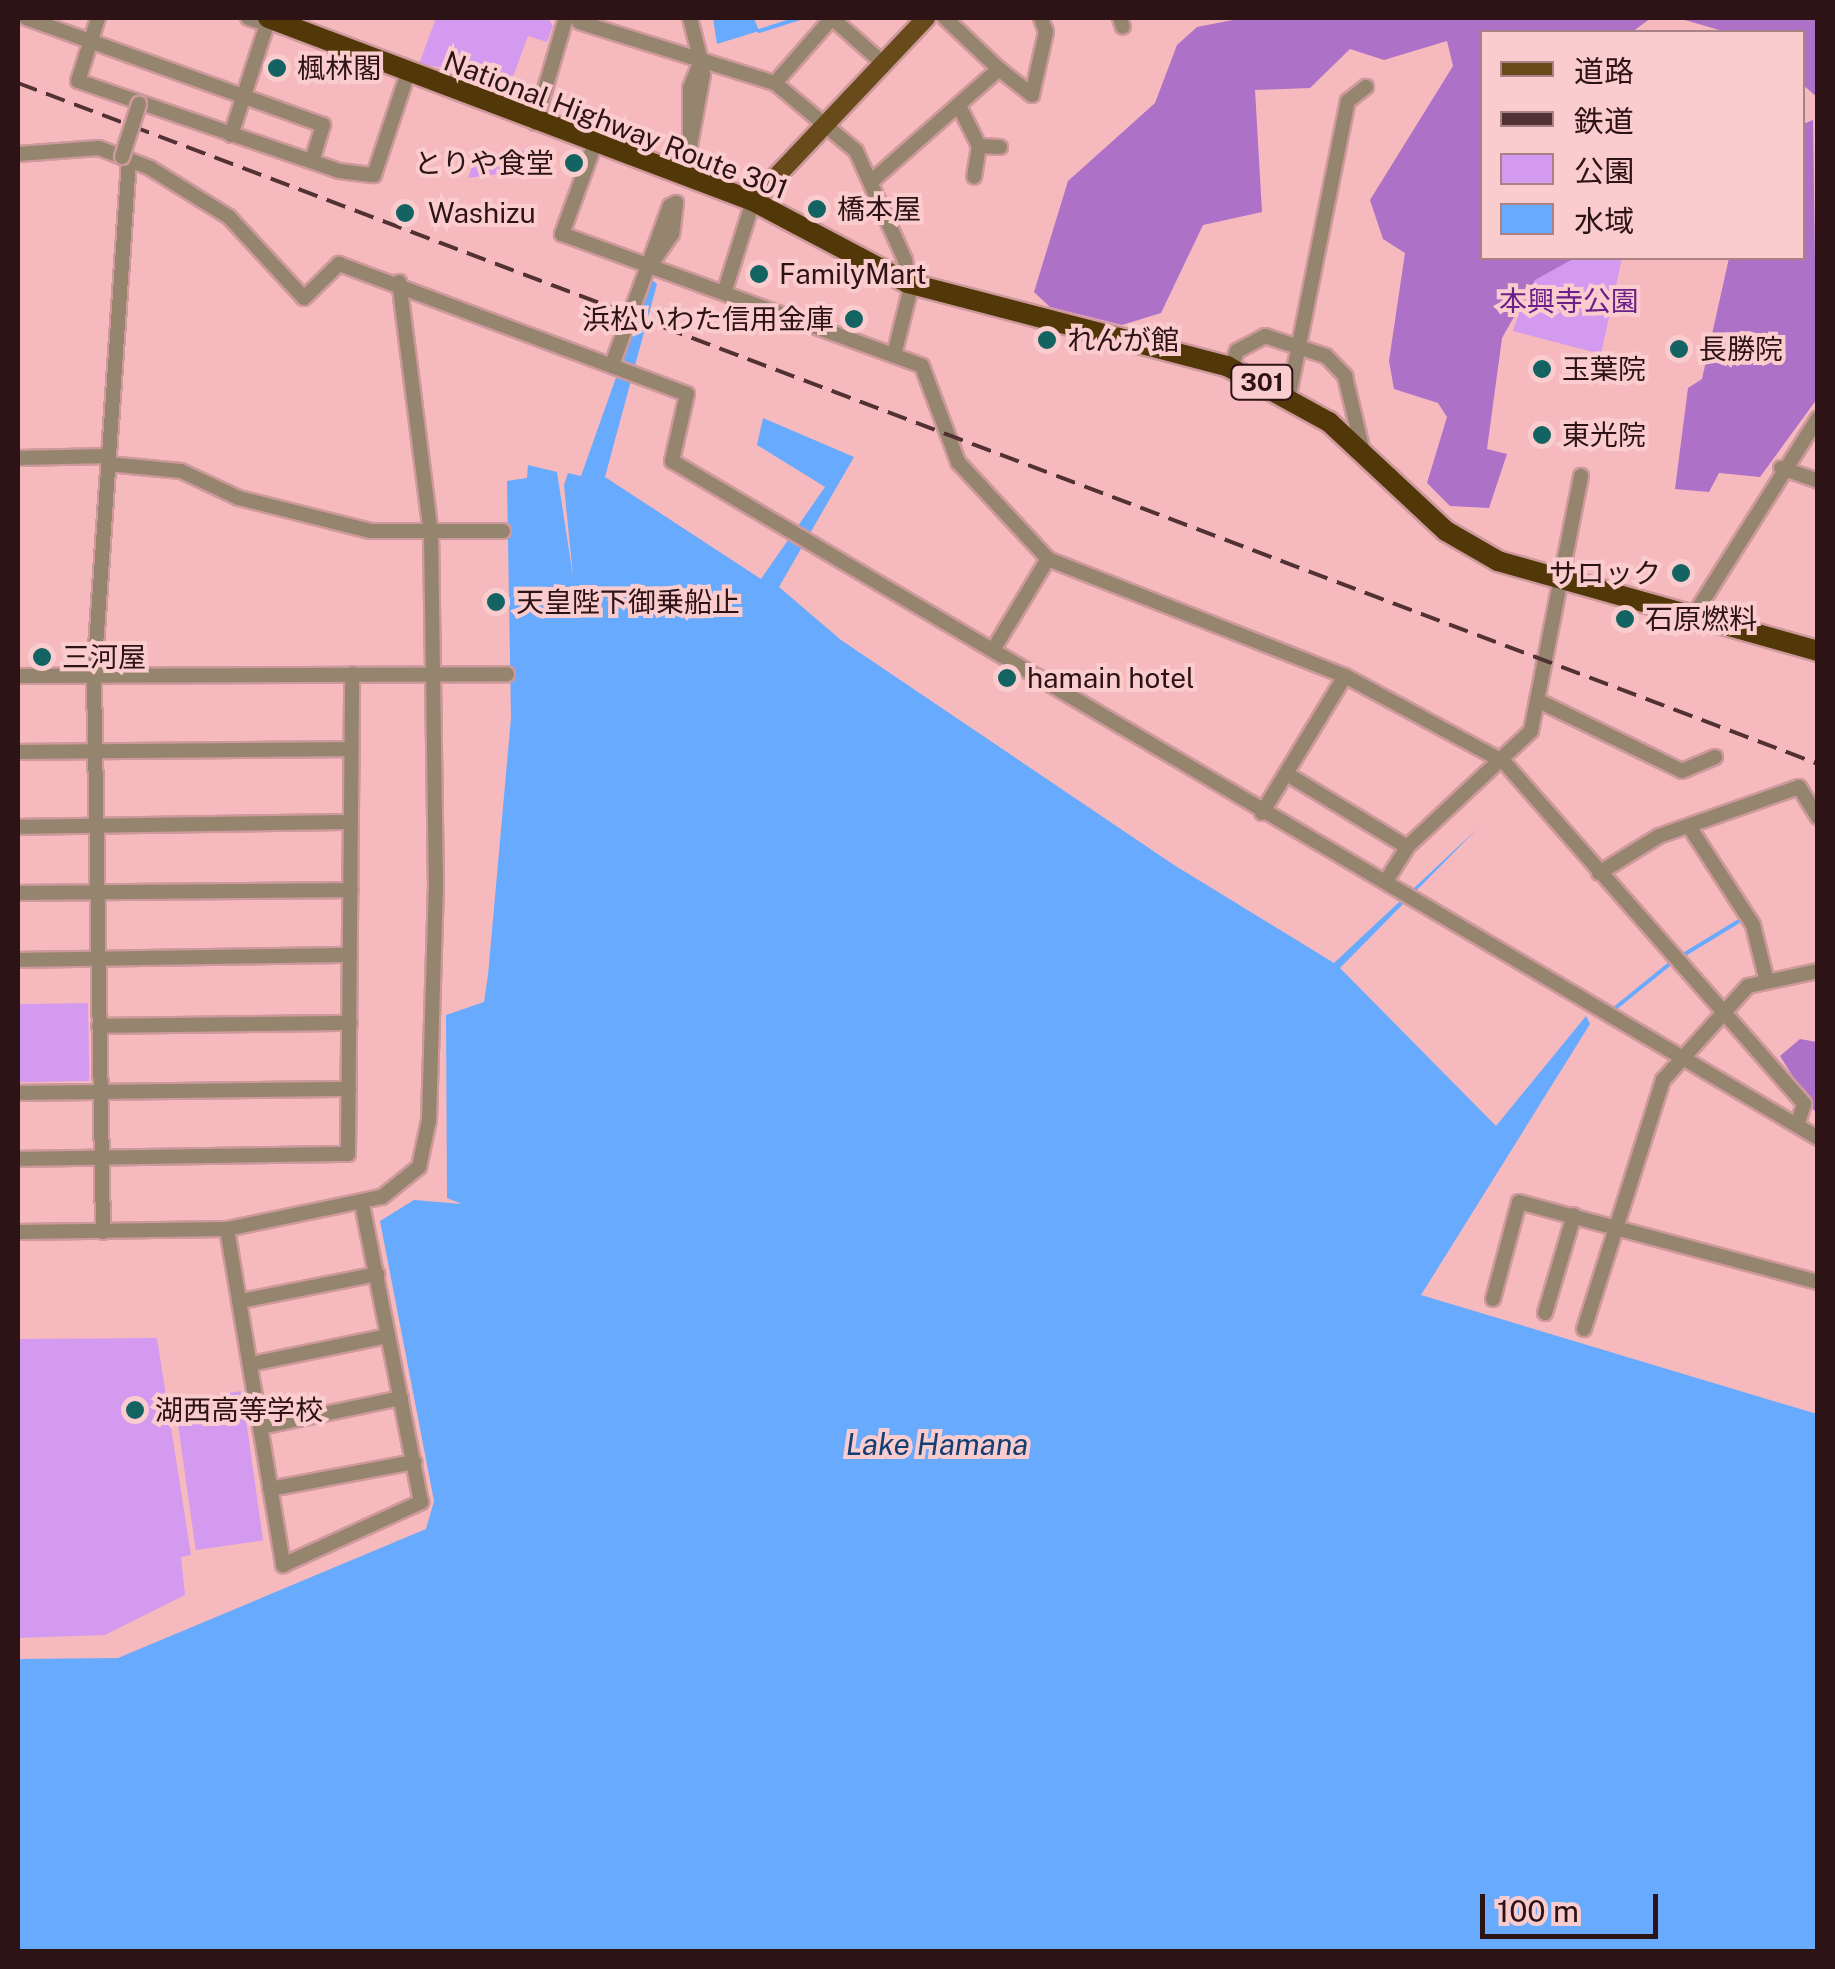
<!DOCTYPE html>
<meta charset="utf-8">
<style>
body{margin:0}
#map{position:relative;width:1835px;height:1969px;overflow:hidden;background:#f6babe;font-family:"Public Sans","Noto Sans JP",sans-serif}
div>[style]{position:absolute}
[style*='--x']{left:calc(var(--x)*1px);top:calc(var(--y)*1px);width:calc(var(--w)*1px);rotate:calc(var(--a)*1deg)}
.green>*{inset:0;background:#d49aef;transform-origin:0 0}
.forest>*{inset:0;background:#ad71c8}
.water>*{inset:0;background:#67aafe}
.stream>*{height:4px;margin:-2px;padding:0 2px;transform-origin:2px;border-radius:2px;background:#67aafe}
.roads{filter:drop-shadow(2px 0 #ce999c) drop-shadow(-2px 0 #ce999c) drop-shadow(0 2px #ce999c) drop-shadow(0 -2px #ce999c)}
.minor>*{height:14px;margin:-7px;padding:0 7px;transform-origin:7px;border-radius:7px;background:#96856e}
.major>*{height:18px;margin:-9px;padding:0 9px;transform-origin:9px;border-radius:9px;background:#684a1b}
.highway>*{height:20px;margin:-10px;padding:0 10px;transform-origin:10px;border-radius:10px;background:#523709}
.rail>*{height:4px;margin-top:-2px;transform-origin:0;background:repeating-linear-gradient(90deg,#523134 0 20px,transparent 0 30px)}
.bridges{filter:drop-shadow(2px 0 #ce999c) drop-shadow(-2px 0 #ce999c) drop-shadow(0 2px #ce999c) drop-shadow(0 -2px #ce999c)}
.minor-bridge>*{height:14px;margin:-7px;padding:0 7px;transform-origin:7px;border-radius:7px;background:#96856e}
.dots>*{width:28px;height:28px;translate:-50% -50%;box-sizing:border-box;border:5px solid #faccce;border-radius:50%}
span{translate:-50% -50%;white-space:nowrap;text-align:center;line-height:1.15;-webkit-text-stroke:8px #faccce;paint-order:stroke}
.shield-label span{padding:2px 8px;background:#faccce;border:2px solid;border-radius:8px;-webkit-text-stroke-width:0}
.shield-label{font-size:25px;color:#2e1316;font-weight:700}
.poi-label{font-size:28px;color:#2e1316}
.left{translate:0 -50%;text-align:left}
.right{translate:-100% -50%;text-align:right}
.street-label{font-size:28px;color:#2e1316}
.park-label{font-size:28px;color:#6b1f88}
.water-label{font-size:30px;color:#123f74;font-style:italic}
.frame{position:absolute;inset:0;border:20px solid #2e1316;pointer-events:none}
.legend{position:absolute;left:1480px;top:30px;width:325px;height:230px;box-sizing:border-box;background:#faccce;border:2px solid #a88284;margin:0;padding:12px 18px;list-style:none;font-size:30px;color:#2e1316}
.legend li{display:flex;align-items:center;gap:20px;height:50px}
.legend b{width:50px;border:2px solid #a88284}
.scale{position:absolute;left:1480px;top:1894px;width:178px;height:45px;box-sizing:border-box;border:5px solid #2e1316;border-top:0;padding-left:12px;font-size:30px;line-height:35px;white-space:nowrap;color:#2e1316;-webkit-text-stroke:8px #faccce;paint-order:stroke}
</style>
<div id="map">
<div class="green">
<div style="clip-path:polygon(436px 18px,548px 18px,553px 26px,547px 42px,528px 36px,507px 93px,466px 71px,419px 64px)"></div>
<div style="clip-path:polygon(527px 146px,520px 164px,511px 172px,468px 178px,474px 161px,506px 169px)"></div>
<div style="clip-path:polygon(1537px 258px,1622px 258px,1601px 354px,1513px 331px)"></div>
<div style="left:88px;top:1003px;width:78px;height:70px;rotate:89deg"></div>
<div style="clip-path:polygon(157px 1338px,191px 1555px,181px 1557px,185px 1595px,105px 1635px,18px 1638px,18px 1339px)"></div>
<div style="left:242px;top:1391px;width:151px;height:68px;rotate:82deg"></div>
</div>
<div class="forest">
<div style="clip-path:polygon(1243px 18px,1651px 18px,1632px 32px,1482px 32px,1482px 258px,1571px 260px,1535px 280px,1502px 338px,1487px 449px,1507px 454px,1489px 508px,1450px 506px,1427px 483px,1447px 417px,1438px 403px,1394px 389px,1389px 361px,1405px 253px,1383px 239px,1370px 200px,1453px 66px,1447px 41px,1384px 60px,1350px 49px,1310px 88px,1255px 90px,1262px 212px,1203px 225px,1161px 313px,1122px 325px,1050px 307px,1034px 292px,1068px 181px,1155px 103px,1177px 45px,1197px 27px)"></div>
<div style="clip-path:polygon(1678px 18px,1817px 18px,1817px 97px,1803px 85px,1802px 32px,1726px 32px)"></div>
<div style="clip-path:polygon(1813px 120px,1817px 399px,1760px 477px,1719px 473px,1709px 492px,1675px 489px,1688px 388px,1702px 379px,1729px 258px,1802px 258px,1803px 124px)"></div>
<div style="clip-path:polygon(1800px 1039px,1817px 1042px,1817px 1115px,1780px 1056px)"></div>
</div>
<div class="water">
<div style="clip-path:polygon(713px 18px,754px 18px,759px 31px,717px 44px)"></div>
<div style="clip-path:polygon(651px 279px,657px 284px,605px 477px,761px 579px,825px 487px,757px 445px,763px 418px,854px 457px,779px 587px,841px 640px,1174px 865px,1334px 963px,1478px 828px,1340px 968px,1496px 1126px,1586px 1016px,1590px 1024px,1421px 1295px,1817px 1414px,1817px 1951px,18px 1951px,18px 1659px,118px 1658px,426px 1529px,434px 1501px,380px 1221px,414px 1200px,462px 1204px,447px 1198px,446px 1015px,484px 1002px,488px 975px,511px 718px,507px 481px,527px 478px,528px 465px,557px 472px,573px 577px,564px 485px,568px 473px,581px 476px)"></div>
</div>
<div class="stream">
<div style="--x:759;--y:31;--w:43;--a:-17.6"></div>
<div style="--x:1536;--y:666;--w:40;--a:-77"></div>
<div style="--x:1680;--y:957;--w:75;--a:-31.4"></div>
<div style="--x:1614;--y:1009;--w:75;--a:-39"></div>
</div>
<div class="roads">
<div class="minor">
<div style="--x:26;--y:18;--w:316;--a:19.8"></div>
<div style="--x:323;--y:125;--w:38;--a:107"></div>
<div style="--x:98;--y:18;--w:66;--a:107.6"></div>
<div style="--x:78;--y:81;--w:276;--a:19"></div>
<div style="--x:339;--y:171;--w:35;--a:7"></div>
<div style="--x:374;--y:175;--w:104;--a:-71.6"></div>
<div style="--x:690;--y:18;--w:44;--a:75.7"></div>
<div style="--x:701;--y:61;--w:14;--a:82"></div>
<div style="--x:703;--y:75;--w:72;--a:100.4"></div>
<div style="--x:690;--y:146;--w:58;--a:-90"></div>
<div style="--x:690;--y:88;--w:29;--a:-68"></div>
<div style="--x:832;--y:18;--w:69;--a:41.5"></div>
<div style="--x:1120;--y:18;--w:9;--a:72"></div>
<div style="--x:579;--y:22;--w:205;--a:17.3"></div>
<div style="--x:775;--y:83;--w:106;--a:40"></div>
<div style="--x:856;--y:151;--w:120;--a:65.8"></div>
<div style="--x:905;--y:260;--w:35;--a:83"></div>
<div style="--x:909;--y:295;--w:62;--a:104"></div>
<div style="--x:999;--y:69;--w:42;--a:38.2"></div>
<div style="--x:1032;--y:95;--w:65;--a:-77.5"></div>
<div style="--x:1046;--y:32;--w:15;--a:-110"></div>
<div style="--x:775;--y:83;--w:86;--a:-48.8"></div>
<div style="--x:959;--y:106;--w:45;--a:63.4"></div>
<div style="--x:979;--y:146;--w:31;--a:99"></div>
<div style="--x:535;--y:123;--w:109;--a:-73.6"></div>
<div style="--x:231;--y:135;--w:117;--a:-72"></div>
<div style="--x:267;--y:24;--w:20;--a:-162"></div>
<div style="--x:594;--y:146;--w:94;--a:110"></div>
<div style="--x:562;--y:234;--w:383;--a:20.1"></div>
<div style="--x:922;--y:366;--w:103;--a:69.4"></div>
<div style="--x:958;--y:462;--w:132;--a:47.1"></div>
<div style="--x:1048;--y:559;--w:319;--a:21.5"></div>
<div style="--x:1345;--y:676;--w:181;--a:28.4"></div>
<div style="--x:1504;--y:762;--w:455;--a:48.7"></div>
<div style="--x:1804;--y:1104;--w:22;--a:108"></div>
<div style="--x:979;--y:146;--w:21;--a:3"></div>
<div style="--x:18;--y:154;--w:81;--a:-4.2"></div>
<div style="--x:99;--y:148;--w:55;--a:21.4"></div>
<div style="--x:150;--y:168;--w:93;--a:31.8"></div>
<div style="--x:229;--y:217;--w:110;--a:47.2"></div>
<div style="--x:304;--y:298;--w:49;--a:-44.2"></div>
<div style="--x:339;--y:264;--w:371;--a:20.5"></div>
<div style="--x:687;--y:394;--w:69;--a:102.6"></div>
<div style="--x:672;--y:461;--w:1331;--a:30.57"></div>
<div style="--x:873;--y:180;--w:168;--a:-41.4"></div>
<div style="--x:999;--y:69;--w:74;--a:-136.6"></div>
<div style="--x:725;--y:290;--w:93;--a:-72.5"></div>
<div style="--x:612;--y:365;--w:169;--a:-70"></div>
<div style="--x:670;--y:206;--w:7;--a:-27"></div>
<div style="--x:676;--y:203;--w:31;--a:97"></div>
<div style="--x:672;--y:234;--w:38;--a:125"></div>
<div style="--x:1231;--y:368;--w:18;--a:-71"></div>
<div style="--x:1237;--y:351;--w:32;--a:-28"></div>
<div style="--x:1265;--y:336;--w:64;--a:18.2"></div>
<div style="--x:1326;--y:356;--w:28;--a:46"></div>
<div style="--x:1345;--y:376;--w:78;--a:76.7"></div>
<div style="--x:1289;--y:395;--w:300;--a:-78.7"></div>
<div style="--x:1348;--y:101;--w:23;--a:-38"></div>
<div style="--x:18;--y:458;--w:90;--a:-1.3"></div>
<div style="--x:108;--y:464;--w:73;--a:5.5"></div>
<div style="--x:181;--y:471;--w:64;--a:25"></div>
<div style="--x:239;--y:498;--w:135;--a:14.1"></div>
<div style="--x:370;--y:531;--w:133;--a:0"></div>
<div style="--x:1781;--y:468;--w:39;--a:19"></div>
<div style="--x:1692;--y:618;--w:236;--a:-57.8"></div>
<div style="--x:993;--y:650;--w:106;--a:-58.9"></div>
<div style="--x:18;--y:676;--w:489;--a:-0.2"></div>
<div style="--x:1537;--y:700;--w:161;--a:26.1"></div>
<div style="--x:1682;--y:771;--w:36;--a:-23"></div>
<div style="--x:18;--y:752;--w:333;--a:-0.5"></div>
<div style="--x:1287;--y:774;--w:140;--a:31.3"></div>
<div style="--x:1262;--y:813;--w:160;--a:-58.8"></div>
<div style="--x:18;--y:827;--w:333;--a:-0.9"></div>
<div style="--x:1692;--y:831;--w:112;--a:57"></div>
<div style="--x:1753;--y:925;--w:55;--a:76.2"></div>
<div style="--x:1599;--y:873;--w:70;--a:-31.7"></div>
<div style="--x:1659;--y:836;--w:148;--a:-19.3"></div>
<div style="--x:1799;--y:787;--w:36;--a:58"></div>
<div style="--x:1388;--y:878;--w:36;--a:-58"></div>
<div style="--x:1407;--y:847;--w:170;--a:-43.1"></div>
<div style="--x:1531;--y:731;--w:260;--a:-78.9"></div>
<div style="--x:18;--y:893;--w:333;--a:-0.5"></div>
<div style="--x:18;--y:960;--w:332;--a:-0.9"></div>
<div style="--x:99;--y:1026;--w:251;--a:-0.7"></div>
<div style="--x:18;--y:1093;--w:331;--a:-0.7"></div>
<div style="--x:18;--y:1159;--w:330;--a:-0.9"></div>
<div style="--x:348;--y:1154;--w:480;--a:-89.5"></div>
<div style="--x:227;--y:1229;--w:341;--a:80.5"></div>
<div style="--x:283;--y:1565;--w:152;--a:-24.5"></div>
<div style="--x:421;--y:1502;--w:304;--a:-101.2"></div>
<div style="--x:18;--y:1232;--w:209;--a:-0.8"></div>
<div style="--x:227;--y:1229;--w:158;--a:-11.7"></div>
<div style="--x:382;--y:1197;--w:48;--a:-39"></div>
<div style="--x:419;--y:1167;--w:48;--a:-78"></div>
<div style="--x:429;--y:1120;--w:231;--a:-88.3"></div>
<div style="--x:436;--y:889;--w:355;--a:-90.8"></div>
<div style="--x:431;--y:534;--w:254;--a:-97.2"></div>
<div style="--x:103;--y:1232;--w:556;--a:-90.93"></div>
<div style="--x:94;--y:676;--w:517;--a:-86.12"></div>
<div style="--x:1493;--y:1299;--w:100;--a:-75"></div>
<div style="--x:1519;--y:1202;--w:310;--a:15"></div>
<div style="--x:241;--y:1301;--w:139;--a:-11.2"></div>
<div style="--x:1545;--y:1313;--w:102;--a:-73.5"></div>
<div style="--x:1584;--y:1329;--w:261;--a:-72.4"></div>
<div style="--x:1663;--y:1080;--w:127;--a:-47.9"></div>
<div style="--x:1748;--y:986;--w:72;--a:-12.1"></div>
<div style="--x:251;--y:1364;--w:140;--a:-11.6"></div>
<div style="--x:261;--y:1427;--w:143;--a:-11.7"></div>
<div style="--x:270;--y:1489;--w:147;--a:-10.6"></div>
</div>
<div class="major">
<div style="--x:753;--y:201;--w:252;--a:-46.6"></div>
</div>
<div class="highway">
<div style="--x:268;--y:18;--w:518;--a:20.67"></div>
<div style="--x:753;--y:201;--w:175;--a:27.9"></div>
<div style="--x:908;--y:283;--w:330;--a:14.6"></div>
<div style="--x:1227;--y:366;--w:116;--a:28.8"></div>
<div style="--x:1329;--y:422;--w:160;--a:43"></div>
<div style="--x:1446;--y:531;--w:60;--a:30"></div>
<div style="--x:1498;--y:561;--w:332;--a:15.7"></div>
</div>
</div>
<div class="rail">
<div style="--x:18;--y:83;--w:1925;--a:20.72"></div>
</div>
<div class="bridges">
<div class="minor-bridge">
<div style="--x:122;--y:157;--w:56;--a:-72.2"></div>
</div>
</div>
<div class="dots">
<div style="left:277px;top:68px;background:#146363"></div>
<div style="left:574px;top:163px;background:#146363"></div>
<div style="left:817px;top:209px;background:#146363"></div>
<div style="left:405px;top:213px;background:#146363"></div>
<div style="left:759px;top:274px;background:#146363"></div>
<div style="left:854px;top:319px;background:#146363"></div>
<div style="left:1047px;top:340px;background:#146363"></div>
<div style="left:1679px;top:349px;background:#146363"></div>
<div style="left:1542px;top:369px;background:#146363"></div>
<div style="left:1542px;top:435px;background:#146363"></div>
<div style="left:1681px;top:573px;background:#146363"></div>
<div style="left:496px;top:602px;background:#146363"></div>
<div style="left:1625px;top:619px;background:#146363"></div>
<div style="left:42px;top:657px;background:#146363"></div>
<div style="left:1007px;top:678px;background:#146363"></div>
<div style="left:135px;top:1410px;background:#146363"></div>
</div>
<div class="shield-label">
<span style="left:1262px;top:382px">301</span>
</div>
<div class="poi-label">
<span class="left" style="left:297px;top:68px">楓林閣</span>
<span class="right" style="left:554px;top:163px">とりや食堂</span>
<span class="left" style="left:837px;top:209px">橋本屋</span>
<span class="left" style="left:428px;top:213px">Washizu</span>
<span class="left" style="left:779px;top:274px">FamilyMart</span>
<span class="right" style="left:834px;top:319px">浜松いわた信用金庫</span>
<span class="left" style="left:1067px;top:340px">れんが館</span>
<span class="left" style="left:1699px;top:349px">長勝院</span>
<span class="left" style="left:1562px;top:369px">玉葉院</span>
<span class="left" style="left:1562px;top:435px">東光院</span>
<span class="right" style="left:1661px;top:573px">サロック</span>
<span class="left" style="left:516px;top:602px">天皇陛下御乗船止</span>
<span class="left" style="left:1645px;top:619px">石原燃料</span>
<span class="left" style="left:62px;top:657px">三河屋</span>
<span class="left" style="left:1027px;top:678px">hamain hotel</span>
<span class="left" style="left:155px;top:1410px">湖西高等学校</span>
</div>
<div class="street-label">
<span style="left:616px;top:125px;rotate:21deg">National Highway Route 301</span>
</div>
<div class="park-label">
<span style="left:1569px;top:301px">本興寺公園</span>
</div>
<div class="water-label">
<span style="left:937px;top:1444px">Lake Hamana</span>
</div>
<div class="frame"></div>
<ul class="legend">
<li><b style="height:12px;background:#684a1b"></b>道路</li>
<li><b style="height:12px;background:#523134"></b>鉄道</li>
<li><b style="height:28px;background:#d49aef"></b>公園</li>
<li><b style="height:28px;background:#67aafe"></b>水域</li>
</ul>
<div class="scale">100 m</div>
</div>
